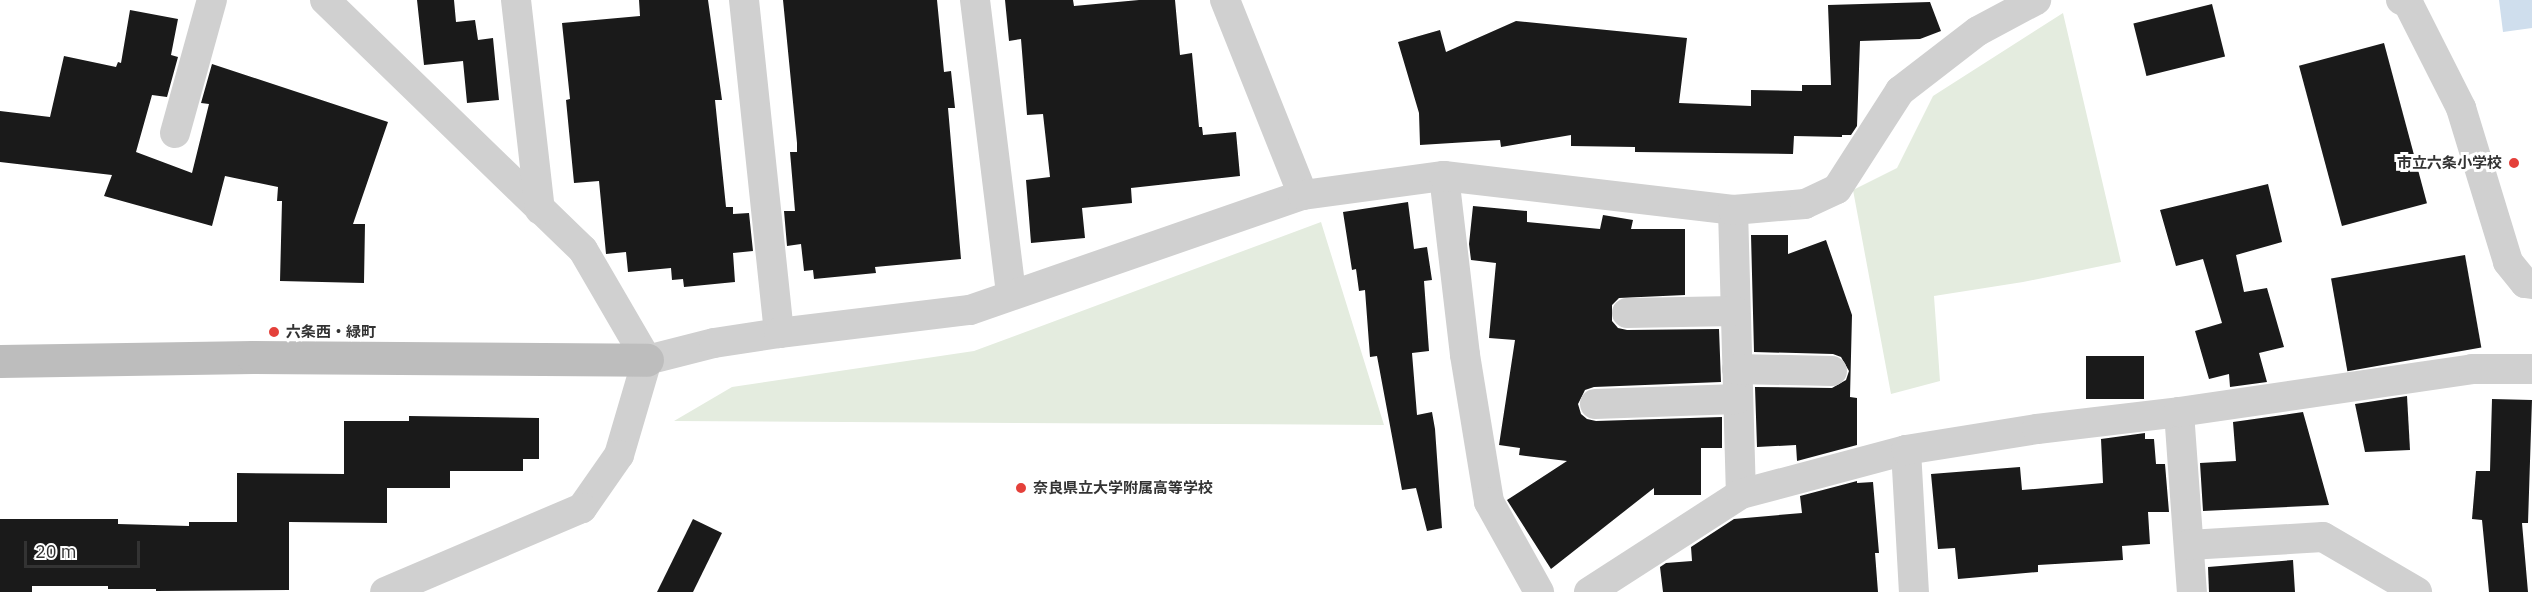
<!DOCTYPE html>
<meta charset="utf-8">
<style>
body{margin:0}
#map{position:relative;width:2532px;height:592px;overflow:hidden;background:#fff;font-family:"IBM Plex Sans","Noto Sans JP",sans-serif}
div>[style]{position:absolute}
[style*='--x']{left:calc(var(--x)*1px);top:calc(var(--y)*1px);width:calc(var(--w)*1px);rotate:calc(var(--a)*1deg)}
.green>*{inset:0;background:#e4ecdf}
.water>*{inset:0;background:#cfdeed}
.building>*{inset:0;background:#1a1a1a;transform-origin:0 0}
.street>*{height:30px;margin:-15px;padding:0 15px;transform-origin:15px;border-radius:15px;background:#d0d0d0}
.secondary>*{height:33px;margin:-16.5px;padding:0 16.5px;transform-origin:16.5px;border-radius:16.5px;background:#bdbdbd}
.dots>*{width:16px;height:16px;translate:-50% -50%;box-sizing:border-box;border:3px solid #fff;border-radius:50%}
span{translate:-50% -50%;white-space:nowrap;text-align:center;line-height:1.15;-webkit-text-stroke:6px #fff;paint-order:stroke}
.poi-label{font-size:15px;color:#333;font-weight:700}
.right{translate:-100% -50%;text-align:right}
.left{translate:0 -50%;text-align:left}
.scale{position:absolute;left:24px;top:541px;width:116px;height:27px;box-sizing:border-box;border:3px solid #333;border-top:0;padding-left:8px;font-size:18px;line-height:21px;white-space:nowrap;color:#333;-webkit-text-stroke:4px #fff;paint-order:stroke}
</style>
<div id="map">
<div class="green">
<div style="clip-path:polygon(2063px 13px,2121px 262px,2023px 282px,1934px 296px,1940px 381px,1891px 394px,1853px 190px,1897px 168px,1933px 96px)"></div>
<div style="clip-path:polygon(1321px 222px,1384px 425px,674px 421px,732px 387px,974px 351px)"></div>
</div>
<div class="water">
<div style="clip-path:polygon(2499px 0,2532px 0,2532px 28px,2503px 32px)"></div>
</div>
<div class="building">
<div style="clip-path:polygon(417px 0,454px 0,456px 22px,475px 20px,478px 40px,493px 38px,499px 100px,467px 103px,463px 61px,424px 65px)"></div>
<div style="clip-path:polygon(639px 0,708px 0,722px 100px,715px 100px,726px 207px,733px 207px,733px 214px,749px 213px,753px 251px,733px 253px,735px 282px,684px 287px,683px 279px,672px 280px,671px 268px,628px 272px,626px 252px,606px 254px,599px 181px,574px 183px,566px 100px,570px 99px,562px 23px,640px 16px)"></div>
<div style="clip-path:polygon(783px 0,937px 0,944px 72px,951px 71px,955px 108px,948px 108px,961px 259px,875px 267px,876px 273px,814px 279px,813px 270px,804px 271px,801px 244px,787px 246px,784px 211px,795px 211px,790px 152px,797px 152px,797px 143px)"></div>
<div style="clip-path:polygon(1005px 0,1073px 0,1074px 6px,1139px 0,1175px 0,1180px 55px,1192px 53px,1199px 127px,1202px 127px,1203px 135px,1236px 132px,1240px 176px,1131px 188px,1132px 203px,1082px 208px,1085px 238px,1031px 243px,1026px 180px,1050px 177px,1043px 114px,1027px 115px,1021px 39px,1009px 41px)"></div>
<div style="clip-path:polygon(1930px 2px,1941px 31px,1920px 39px,1860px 41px,1857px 126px,1851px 135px,1842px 135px,1842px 137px,1794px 136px,1793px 154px,1635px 152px,1635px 147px,1571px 146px,1571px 135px,1501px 147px,1500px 140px,1420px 145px,1419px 113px,1398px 42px,1440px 30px,1446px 52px,1516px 21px,1687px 38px,1679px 103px,1751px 106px,1751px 90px,1802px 91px,1802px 85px,1831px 85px,1828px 5px)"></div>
<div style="left:2212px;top:4px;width:54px;height:81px;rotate:76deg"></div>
<div style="clip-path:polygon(130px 10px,178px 19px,171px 55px,178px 57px,167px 97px,152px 95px,136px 152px,192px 173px,209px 104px,201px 103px,212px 64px,388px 122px,353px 224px,365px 224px,364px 283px,280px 281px,282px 201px,277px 201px,278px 187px,225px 176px,212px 226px,104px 196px,112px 175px,0 162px,0 111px,50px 117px,64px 56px,116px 67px,118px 62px,121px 63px)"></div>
<div style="left:2384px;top:43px;width:166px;height:88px;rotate:75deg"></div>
<div style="clip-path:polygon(2268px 184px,2282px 242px,2236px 255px,2244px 292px,2267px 288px,2284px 347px,2259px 353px,2267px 382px,2230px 387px,2229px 374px,2209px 379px,2195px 331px,2222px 323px,2203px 259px,2176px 266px,2160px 210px)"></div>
<div style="clip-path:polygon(1408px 202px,1414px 249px,1427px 247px,1432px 280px,1424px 281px,1429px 351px,1412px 353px,1417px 415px,1432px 412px,1435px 429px,1442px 528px,1427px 531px,1416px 488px,1402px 490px,1377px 356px,1370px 357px,1365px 290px,1359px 291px,1356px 269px,1352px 270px,1343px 212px)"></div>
<div style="clip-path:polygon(1473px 206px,1527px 211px,1527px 222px,1600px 229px,1603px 215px,1633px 220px,1631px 229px,1685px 229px,1685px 295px,1619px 298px,1612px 305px,1612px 321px,1618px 328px,1627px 330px,1719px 329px,1721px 382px,1594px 387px,1585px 390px,1578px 404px,1581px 414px,1587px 419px,1596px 421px,1722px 417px,1722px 448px,1701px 448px,1701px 495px,1654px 495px,1654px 488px,1551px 569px,1507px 500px,1567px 461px,1519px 455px,1520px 448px,1499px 445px,1515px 340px,1489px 338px,1496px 263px,1471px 260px,1469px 244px)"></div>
<div style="clip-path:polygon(1751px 235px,1788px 235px,1788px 254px,1826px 240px,1852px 315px,1850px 397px,1857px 398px,1857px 445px,1797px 461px,1796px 445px,1757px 447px,1755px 387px,1832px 388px,1846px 380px,1849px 371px,1841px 357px,1833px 354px,1754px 352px)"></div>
<div style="left:2465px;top:255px;width:94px;height:136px;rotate:80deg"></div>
<div style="left:2144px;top:356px;width:43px;height:58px;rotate:90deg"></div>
<div style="clip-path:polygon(2407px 396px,2410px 450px,2365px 452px,2355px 404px)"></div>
<div style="clip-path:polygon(2492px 399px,2532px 400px,2528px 523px,2522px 523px,2528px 592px,2489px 592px,2482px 520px,2472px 519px,2476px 471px,2490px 471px)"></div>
<div style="clip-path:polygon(2303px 412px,2329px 505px,2203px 511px,2200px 463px,2236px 461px,2233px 422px)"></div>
<div style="clip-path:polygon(409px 416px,539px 418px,539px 459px,523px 459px,523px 471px,450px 471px,450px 488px,387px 488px,387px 523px,289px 522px,289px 590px,156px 591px,156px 589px,108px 589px,108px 586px,32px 586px,32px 592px,0 592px,0 519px,118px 519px,118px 524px,189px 526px,189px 522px,237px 522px,237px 473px,344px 474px,344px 421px,409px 421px)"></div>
<div style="clip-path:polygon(2145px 433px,2145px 439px,2154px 439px,2156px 464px,2165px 464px,2169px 512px,2148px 512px,2150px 544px,2122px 546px,2123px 560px,2038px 565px,2038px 572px,1958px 579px,1955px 548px,1938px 549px,1931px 474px,2020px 467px,2022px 490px,2103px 483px,2101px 439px)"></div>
<div style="clip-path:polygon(1857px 481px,1857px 483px,1873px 482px,1879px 553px,1875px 553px,1878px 592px,1663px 592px,1660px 567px,1666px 563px,1692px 561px,1691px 547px,1734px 519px,1802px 513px,1800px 496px)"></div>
<div style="clip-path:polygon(693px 519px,722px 533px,693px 592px,657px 592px)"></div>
<div style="clip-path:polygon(2293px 560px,2295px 592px,2209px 592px,2208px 567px)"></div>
</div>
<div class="street">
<div style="--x:325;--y:0;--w:359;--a:44.1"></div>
<div style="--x:583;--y:250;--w:127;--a:59.8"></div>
<div style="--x:647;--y:360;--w:99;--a:106.4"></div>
<div style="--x:619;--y:455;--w:65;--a:124.9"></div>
<div style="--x:582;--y:508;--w:214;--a:156.9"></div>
<div style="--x:516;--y:0;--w:211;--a:83.5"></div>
<div style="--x:744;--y:0;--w:335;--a:84"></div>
<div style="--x:975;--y:0;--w:297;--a:83"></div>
<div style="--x:1225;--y:0;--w:210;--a:68.2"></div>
<div style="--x:2401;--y:0;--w:8;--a:23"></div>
<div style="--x:2408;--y:3;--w:118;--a:63.2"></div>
<div style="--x:2461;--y:108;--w:161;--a:73"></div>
<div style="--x:2508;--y:262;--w:27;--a:51"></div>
<div style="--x:2525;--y:283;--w:7;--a:8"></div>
<div style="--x:175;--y:133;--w:138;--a:-74.5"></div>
<div style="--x:1444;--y:176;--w:180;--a:83.3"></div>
<div style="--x:1465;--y:355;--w:149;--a:80.7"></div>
<div style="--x:1489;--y:502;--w:103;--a:60.9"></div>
<div style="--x:1733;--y:210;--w:284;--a:88.4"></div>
<div style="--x:1627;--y:313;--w:108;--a:-1.1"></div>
<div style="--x:647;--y:360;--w:69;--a:-14.2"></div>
<div style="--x:714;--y:343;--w:66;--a:-8.7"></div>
<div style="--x:779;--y:333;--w:192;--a:-6.9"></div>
<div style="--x:970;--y:310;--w:352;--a:-19.1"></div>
<div style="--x:1303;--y:195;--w:142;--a:-7.7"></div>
<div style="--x:1444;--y:176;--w:291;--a:6.7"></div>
<div style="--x:1733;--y:210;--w:72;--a:-4.8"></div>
<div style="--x:1805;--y:204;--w:35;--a:-25"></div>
<div style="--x:1837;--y:189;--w:117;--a:-57.3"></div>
<div style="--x:1900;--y:91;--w:98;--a:-37.6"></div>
<div style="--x:1978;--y:31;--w:66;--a:-28.1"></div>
<div style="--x:1737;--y:369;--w:95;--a:1.2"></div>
<div style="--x:1595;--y:404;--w:142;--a:-2"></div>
<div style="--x:2179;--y:412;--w:180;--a:85.9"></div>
<div style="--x:1906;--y:450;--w:142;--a:86.8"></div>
<div style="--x:2189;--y:545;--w:134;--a:-3.4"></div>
<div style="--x:2323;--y:537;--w:109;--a:30.3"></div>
<div style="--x:1589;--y:592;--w:181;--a:-32.8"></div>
<div style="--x:1741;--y:494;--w:171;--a:-14.9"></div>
<div style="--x:1906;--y:450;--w:133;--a:-9.1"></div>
<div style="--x:2037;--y:429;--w:143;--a:-6.8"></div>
<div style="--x:2179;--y:412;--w:296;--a:-8.3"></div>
<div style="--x:2472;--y:369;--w:60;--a:0"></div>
</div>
<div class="secondary">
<div style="--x:0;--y:361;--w:253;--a:-0.9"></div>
<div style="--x:253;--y:357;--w:394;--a:0.4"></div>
</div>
<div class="dots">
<div style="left:2514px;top:163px;background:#e4403a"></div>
<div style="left:274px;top:332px;background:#e4403a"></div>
<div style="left:1021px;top:488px;background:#e4403a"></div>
</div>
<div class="poi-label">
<span class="right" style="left:2502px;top:163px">市立六条小学校</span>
<span class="left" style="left:286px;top:332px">六条西・緑町</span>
<span class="left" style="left:1033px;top:488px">奈良県立大学附属高等学校</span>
</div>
<div class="scale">20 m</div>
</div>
